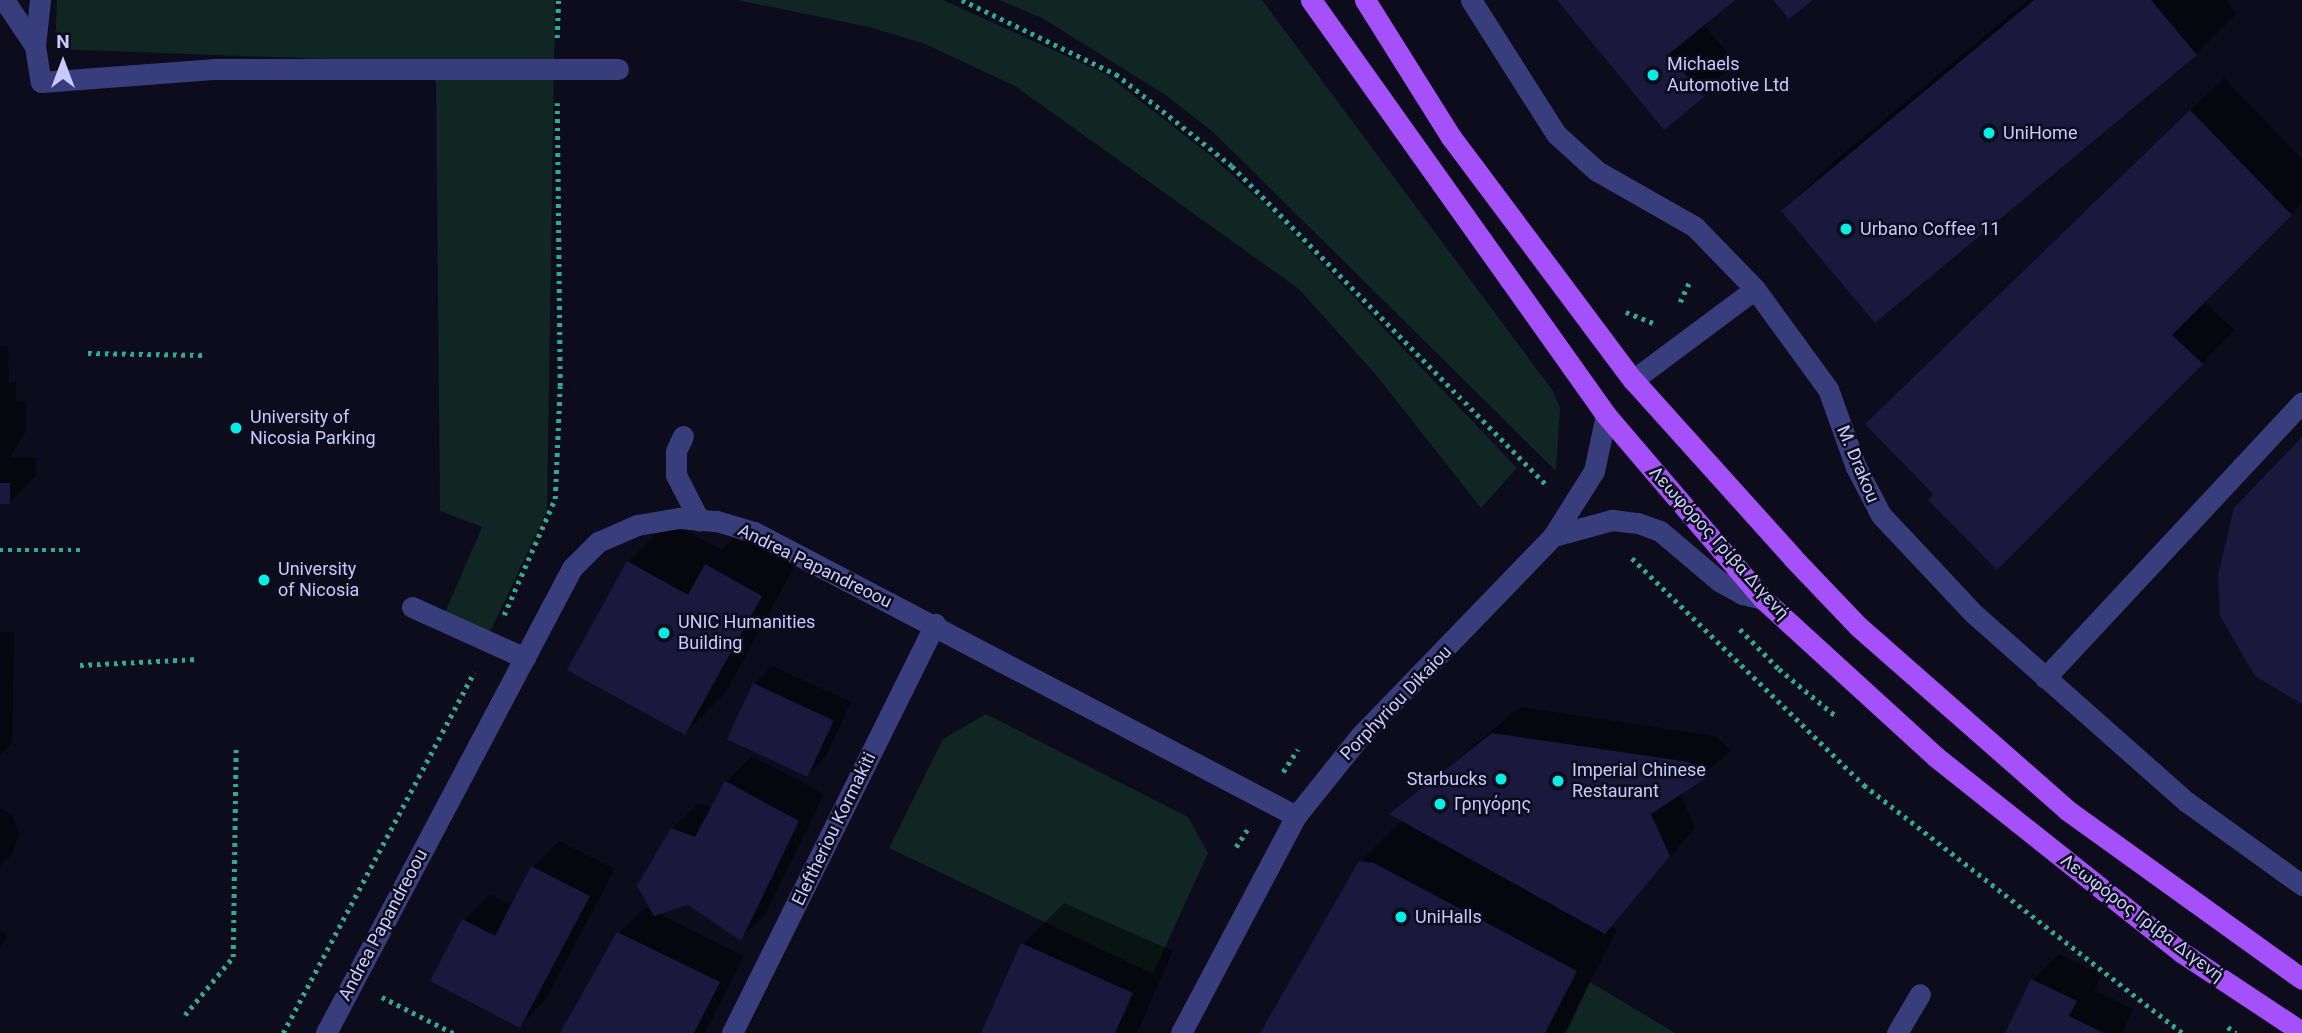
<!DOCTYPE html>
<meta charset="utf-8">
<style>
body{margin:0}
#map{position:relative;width:2302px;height:1033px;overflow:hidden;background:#0c0c1c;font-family:Roboto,sans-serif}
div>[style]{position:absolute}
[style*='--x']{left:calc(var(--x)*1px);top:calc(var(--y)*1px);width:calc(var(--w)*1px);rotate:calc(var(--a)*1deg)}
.green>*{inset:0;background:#0f2622}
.shadow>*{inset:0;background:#0007;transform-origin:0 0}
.building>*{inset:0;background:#1a183d;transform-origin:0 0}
.path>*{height:4.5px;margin-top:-2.25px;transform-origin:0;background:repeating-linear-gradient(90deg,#2eac93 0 3.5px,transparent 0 8.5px)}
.minor>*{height:21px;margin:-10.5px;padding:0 10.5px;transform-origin:10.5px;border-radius:10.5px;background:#373e7b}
.major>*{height:21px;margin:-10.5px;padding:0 10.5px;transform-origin:10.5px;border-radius:10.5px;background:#a451fc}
.dots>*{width:19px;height:19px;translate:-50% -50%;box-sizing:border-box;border:4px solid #0c0c1c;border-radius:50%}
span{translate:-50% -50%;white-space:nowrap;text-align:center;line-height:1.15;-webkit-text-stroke:5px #0c0c1c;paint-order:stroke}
.poi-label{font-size:18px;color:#c8c9fe}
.left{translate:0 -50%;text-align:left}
.right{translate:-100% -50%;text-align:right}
.street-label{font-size:18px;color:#c8c9fe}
.north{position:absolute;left:28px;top:28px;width:70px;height:70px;-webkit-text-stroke:5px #0c0c1c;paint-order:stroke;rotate:0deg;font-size:19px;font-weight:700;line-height:28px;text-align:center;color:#c8c9fe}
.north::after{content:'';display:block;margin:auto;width:24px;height:32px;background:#c8c9fe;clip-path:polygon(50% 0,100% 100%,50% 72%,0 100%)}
</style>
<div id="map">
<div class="green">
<div style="clip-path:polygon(57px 0,555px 0,547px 511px,489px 634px,444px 615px,482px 527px,440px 511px,436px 83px,431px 72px,408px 62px,55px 49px)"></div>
<div style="clip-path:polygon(737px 0,943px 0,1106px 74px,1211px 156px,1271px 210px,1517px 468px,1481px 508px,1376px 375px,1299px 289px,1015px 86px,925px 44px,869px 27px)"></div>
<div style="clip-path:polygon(999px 0,1262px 0,1553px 391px,1560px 408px,1556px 471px,1213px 132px,1167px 96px,1042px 18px)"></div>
<div style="clip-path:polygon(986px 714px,1188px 817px,1208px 853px,1153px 974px,889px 848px,943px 739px)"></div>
<div style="clip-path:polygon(1590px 982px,1675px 1033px,1566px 1033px)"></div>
</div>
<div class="shadow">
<div style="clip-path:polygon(1559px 0,1732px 0,1703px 24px,1736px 63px,1664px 128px)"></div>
<div style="clip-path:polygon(2028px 0,2226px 0,2237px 13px,2196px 54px,1783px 211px,1824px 170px)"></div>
<div style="clip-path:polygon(2224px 78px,2302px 159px,2302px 203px,2203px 302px,2235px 330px,1997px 568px,1936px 494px,1900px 391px)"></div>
<div style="clip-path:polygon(0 346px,8px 346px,9px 382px,16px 382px,16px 401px,26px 401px,26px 431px,10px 457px,36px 457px,36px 476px,9px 503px,0 503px)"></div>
<div style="clip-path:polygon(669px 521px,722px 550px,747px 524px,801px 554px,726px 692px,685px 733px,628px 562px)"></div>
<div style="clip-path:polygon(0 632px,14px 632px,12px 743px,0 755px)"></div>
<div style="clip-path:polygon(772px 666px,851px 702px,826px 756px,808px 774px,754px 684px)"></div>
<div style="clip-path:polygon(1520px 707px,1715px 736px,1731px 751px,1680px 793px,1695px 828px,1610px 926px,1617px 930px,1564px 1033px,1264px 1033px,1360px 862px,1402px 820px,1392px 814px)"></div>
<div style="clip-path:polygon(752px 756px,824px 794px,766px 913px,740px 939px,689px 903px,658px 913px,744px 956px,705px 1033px,562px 1033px,619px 933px,645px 907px,652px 910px,672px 829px,699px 803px,712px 808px,726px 782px)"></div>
<div style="clip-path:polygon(0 808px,13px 816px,19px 835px,11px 855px,0 866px)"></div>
<div style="clip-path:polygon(559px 841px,615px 869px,546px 999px,520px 1026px,464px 920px,490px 894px,512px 906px,533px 867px)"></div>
<div style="clip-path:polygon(1064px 903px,1173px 951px,1137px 1033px,983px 1033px,1023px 944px)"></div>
<div style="left:0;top:930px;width:10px;height:103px;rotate:37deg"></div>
<div style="clip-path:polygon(2059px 954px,2102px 974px,2094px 990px,2133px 1009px,2122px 1033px,2007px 1033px,2033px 980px)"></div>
</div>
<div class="building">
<div style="clip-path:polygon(1557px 0,1735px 0,1669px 54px,1704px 97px,1664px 130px)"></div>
<div style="clip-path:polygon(1773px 0,1813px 0,1789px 19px)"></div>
<div style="clip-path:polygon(2034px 0,2151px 0,2197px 55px,1875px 323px,1781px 211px)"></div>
<div style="clip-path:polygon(2190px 110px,2292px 215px,2172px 335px,2203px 364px,1997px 570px,1928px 500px,1933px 494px,1865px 424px)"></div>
<div style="clip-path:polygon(2302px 437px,2302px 704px,2255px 676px,2220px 616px,2218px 575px,2234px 508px)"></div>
<div style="left:0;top:483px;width:10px;height:21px"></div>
<div style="clip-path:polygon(627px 561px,688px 595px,705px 564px,762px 596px,685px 735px,567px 670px)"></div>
<div style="left:753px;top:683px;width:89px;height:62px;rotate:25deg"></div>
<div style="clip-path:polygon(1492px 733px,1689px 762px,1706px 778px,1651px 814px,1670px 856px,1605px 934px,1389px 814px)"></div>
<div style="clip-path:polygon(725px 781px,799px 821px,741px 941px,688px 905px,654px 916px,637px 886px,671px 828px,695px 837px)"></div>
<div style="clip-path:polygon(1359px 861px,1374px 863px,1577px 971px,1545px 1033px,1260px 1033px)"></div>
<div style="clip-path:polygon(531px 866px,590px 896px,520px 1028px,430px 981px,462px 919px,495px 936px)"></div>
<div style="clip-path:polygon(617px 932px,720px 982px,694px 1033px,560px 1033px)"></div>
<div style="clip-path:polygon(1021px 943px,1133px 993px,1115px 1033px,981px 1033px)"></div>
<div style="clip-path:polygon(2031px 979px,2077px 1001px,2069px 1016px,2104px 1033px,2005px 1033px)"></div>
</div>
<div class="path">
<div style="--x:962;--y:0;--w:171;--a:25.7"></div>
<div style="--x:1116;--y:74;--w:148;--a:38.4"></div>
<div style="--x:1232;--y:166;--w:447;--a:45.4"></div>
<div style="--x:557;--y:38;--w:38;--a:-88"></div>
<div style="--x:1680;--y:302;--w:21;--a:-65"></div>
<div style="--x:1626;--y:312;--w:29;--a:22"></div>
<div style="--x:88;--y:353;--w:116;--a:1"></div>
<div style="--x:0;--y:550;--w:83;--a:0"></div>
<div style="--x:1632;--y:558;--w:325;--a:44.4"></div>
<div style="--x:1864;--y:785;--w:403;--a:37.9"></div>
<div style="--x:504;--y:615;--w:127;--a:-66.3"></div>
<div style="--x:555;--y:499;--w:113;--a:-87.5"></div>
<div style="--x:560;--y:386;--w:283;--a:-90.6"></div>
<div style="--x:1740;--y:629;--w:56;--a:45.7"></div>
<div style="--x:1779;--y:669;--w:75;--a:39.6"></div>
<div style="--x:80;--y:665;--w:118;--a:-2.9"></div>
<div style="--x:1283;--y:772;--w:27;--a:-57"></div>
<div style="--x:1236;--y:847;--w:24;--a:-57"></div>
<div style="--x:382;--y:997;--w:80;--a:26.9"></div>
<div style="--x:185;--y:1015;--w:75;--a:-50.4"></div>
<div style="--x:233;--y:957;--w:210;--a:-89.2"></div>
<div style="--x:2228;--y:1027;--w:10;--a:37"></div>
<div style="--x:283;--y:1033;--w:408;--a:-62.1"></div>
</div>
<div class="minor">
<div style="--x:4;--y:0;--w:55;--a:56"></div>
<div style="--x:40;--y:0;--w:46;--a:96.2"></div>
<div style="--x:35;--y:46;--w:36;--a:81"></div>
<div style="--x:41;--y:82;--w:172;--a:-4.3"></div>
<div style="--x:213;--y:69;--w:405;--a:0"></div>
<div style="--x:1471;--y:0;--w:159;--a:57.6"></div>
<div style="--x:1556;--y:134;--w:55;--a:42.1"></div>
<div style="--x:1597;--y:171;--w:113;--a:29.7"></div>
<div style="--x:1695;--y:227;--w:86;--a:45.9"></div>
<div style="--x:1755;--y:289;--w:124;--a:53.9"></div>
<div style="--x:1828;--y:389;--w:83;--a:70.3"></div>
<div style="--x:1856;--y:467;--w:54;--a:62.5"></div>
<div style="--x:1881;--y:515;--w:134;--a:46.8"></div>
<div style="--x:1973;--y:613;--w:286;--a:41.5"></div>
<div style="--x:2187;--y:802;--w:142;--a:35.8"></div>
<div style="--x:1633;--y:380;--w:152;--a:-36.7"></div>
<div style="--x:683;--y:436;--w:17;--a:115"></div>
<div style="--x:676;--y:451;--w:24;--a:90"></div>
<div style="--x:676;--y:475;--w:51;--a:62.9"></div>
<div style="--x:1553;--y:536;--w:61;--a:-15.2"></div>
<div style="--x:1612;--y:520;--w:26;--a:7"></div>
<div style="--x:1638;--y:523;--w:23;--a:20"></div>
<div style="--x:1660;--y:531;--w:77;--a:40.3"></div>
<div style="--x:1719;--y:581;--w:26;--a:29"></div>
<div style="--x:1742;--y:594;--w:22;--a:13"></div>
<div style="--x:412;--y:607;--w:124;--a:24.3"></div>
<div style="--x:2045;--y:678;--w:377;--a:-47"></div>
<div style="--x:326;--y:1033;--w:526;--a:-62.12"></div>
<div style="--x:572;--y:568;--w:37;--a:-45"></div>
<div style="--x:598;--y:542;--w:43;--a:-23.6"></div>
<div style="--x:637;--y:525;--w:43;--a:-9.5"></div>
<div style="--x:679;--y:518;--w:38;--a:5"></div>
<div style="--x:717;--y:521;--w:39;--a:17"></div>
<div style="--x:754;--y:532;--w:612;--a:27.65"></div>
<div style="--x:732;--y:1033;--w:457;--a:-63.6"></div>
<div style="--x:1181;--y:1033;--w:246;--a:-62.1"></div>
<div style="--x:1296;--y:816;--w:102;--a:-51.3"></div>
<div style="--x:1360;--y:736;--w:278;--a:-46"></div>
<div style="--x:1553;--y:536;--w:77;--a:-57.8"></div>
<div style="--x:1594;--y:471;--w:57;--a:-77.9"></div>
<div style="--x:1897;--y:1033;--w:45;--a:-59.5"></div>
</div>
<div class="major">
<div style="--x:1311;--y:0;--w:509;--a:54.59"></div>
<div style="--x:1606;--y:415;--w:242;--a:49.5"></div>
<div style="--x:1763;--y:599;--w:234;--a:42.4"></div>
<div style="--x:1936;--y:757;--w:313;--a:38.5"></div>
<div style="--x:2181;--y:952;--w:145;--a:33.5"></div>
<div style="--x:1365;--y:0;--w:162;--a:57.9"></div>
<div style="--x:1451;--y:137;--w:304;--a:53.2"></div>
<div style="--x:1633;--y:380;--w:239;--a:48"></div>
<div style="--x:1793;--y:558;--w:95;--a:46.3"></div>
<div style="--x:1859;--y:627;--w:277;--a:41.3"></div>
<div style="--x:2067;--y:810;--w:289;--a:35.7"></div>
</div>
<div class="dots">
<div style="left:1653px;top:75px;background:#04eee5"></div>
<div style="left:1989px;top:133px;background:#04eee5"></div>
<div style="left:1846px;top:229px;background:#04eee5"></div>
<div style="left:236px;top:428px;background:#04eee5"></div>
<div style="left:264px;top:580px;background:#04eee5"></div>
<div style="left:664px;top:633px;background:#04eee5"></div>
<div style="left:1501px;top:779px;background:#04eee5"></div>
<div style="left:1558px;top:781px;background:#04eee5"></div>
<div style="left:1440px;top:804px;background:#04eee5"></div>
<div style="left:1401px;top:917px;background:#04eee5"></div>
</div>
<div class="poi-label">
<span class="left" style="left:1667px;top:75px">Michaels<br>Automotive Ltd</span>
<span class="left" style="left:2003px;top:133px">UniHome</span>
<span class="left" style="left:1860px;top:229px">Urbano Coffee 11</span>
<span class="left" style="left:250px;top:428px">University of<br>Nicosia Parking</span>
<span class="left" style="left:278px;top:580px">University<br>of Nicosia</span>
<span class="left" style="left:678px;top:633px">UNIC Humanities<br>Building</span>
<span class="left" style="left:1572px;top:781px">Imperial Chinese<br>Restaurant</span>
<span class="right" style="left:1487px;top:779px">Starbucks</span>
<span class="left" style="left:1454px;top:804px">Γρηγόρης</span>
<span class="left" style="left:1415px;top:917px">UniHalls</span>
</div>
<div class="street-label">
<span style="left:1858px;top:464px;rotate:67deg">M. Drakou</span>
<span style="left:1719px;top:543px;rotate:48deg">Λεωφόρος Γρίβα Διγενή</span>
<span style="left:815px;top:566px;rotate:26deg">Andrea Papandreoou</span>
<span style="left:1396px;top:703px;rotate:-46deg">Porphyriou Dikaiou</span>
<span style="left:834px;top:829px;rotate:-64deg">Eleftheriou Kormakiti</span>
<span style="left:2142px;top:918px;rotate:37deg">Λεωφόρος Γρίβα Διγενή</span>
<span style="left:383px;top:925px;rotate:-62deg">Andrea Papandreoou</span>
</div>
<div class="north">N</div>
</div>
